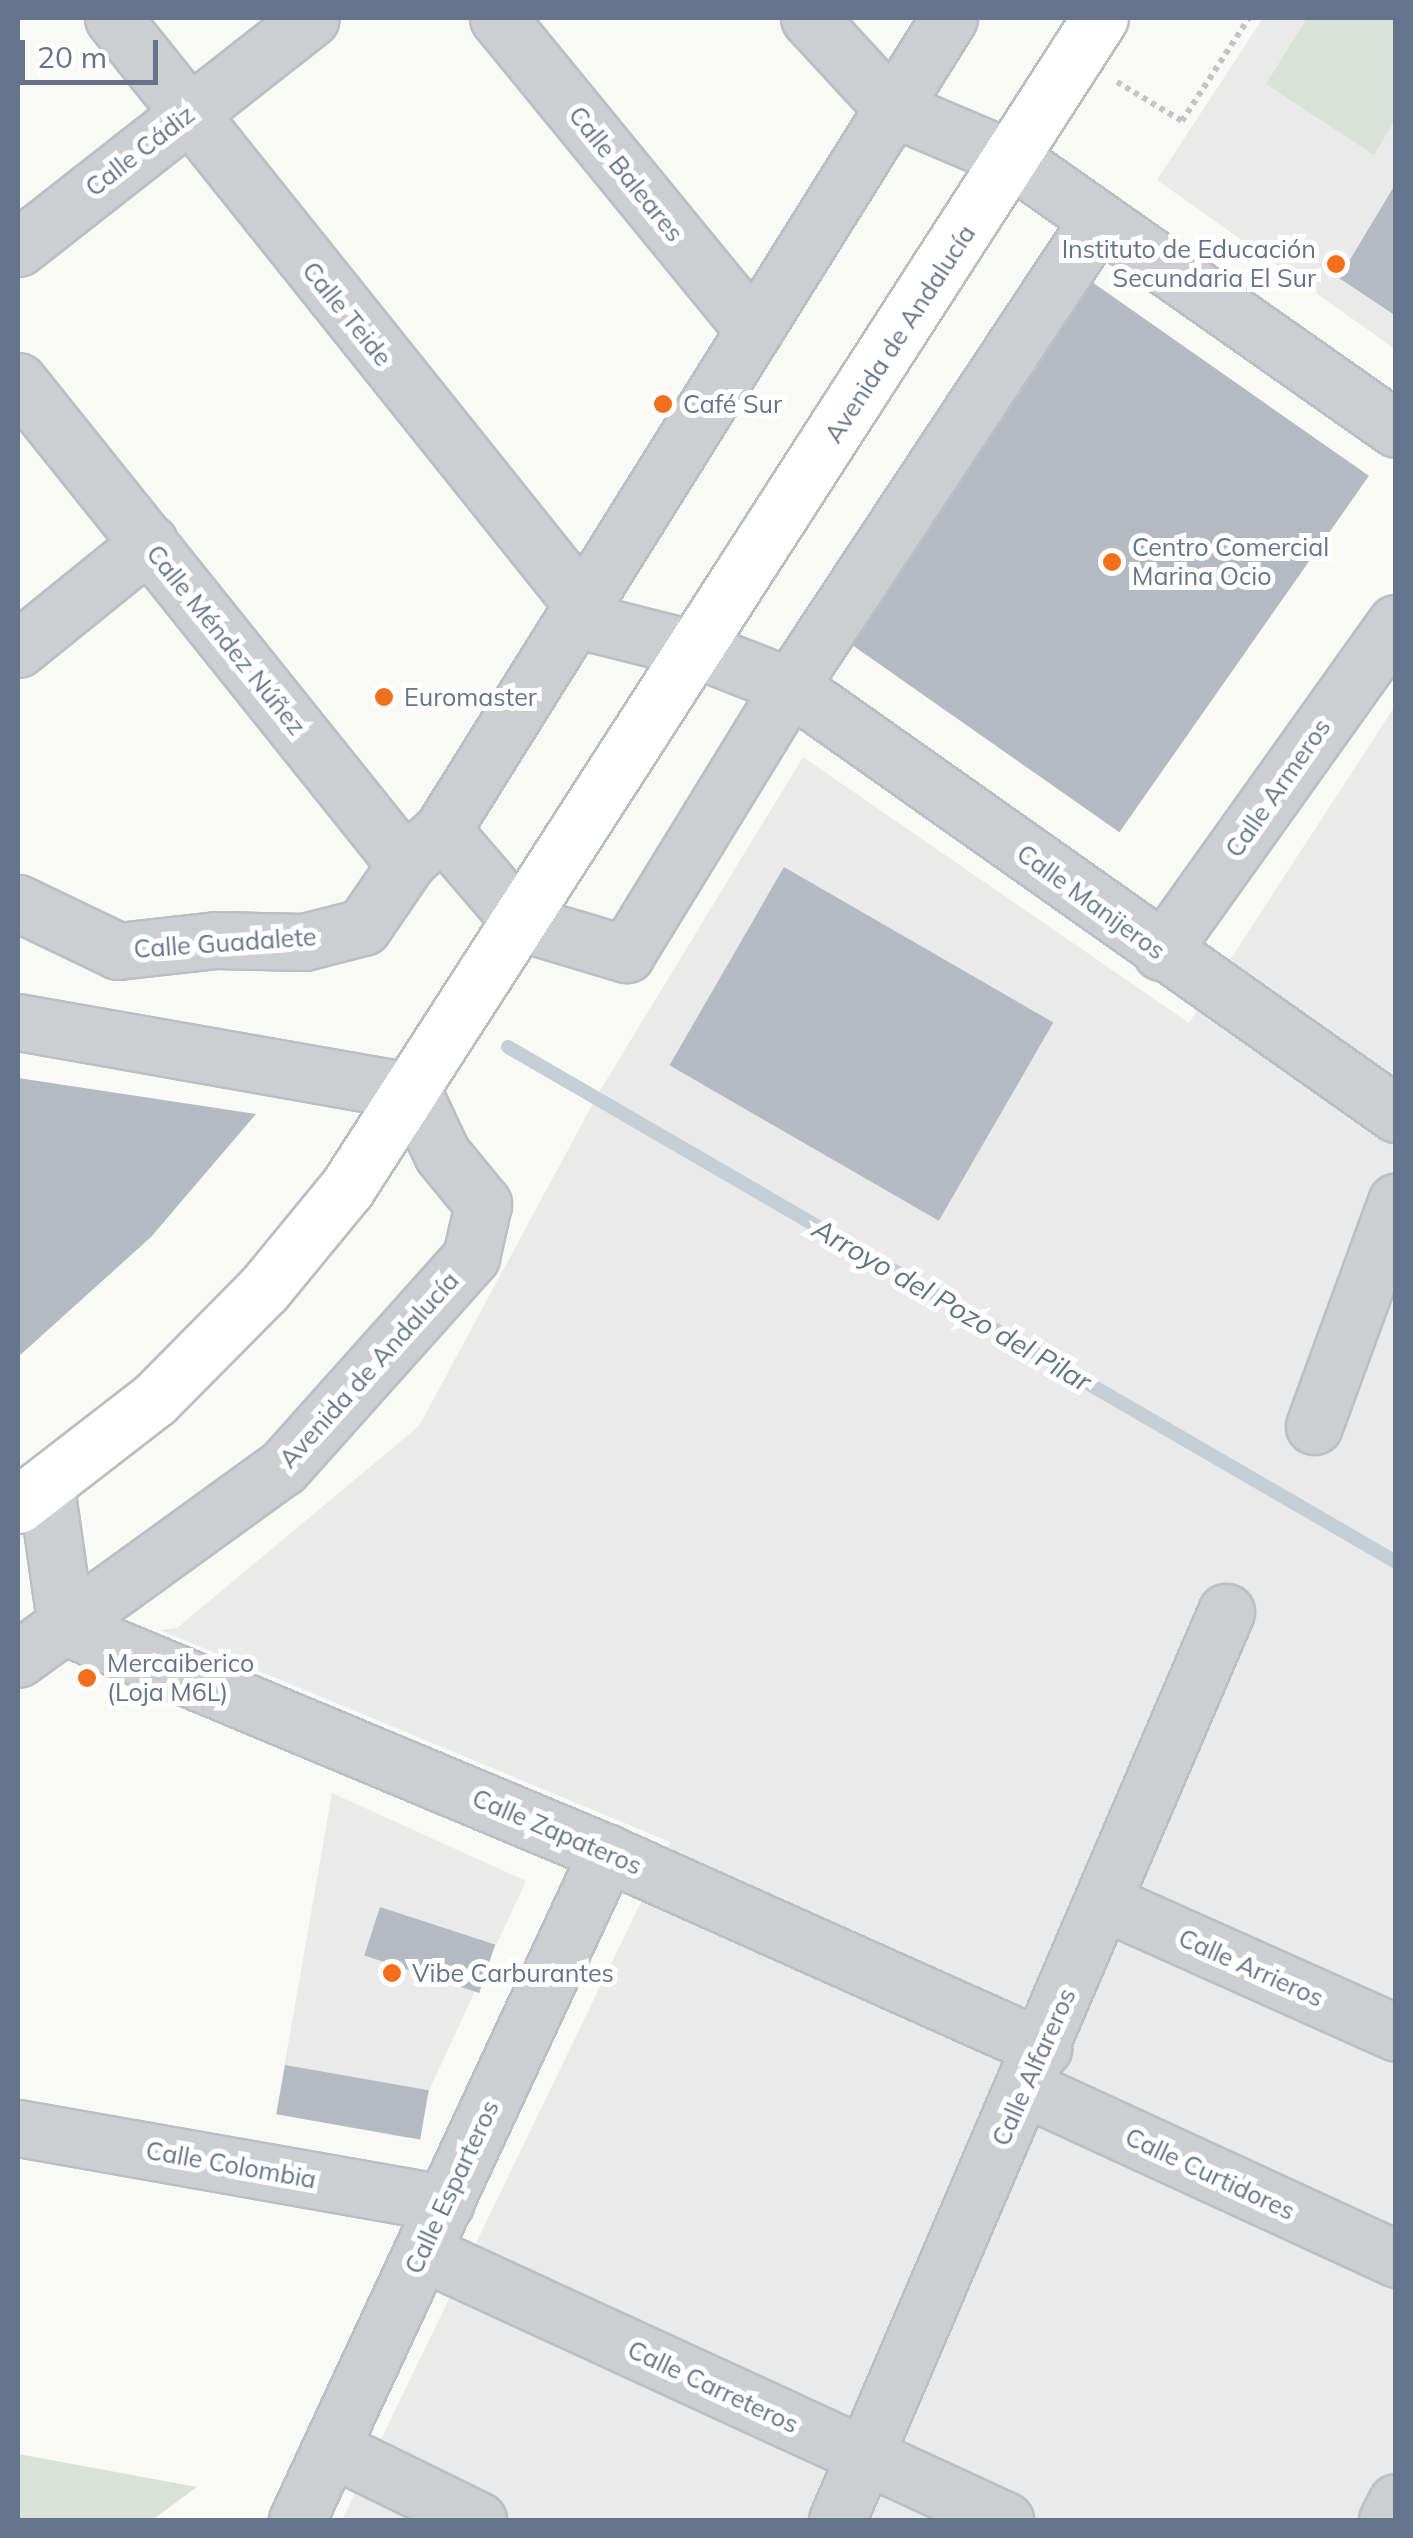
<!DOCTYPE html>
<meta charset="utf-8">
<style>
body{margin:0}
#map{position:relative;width:1413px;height:2538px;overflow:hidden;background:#f9f9f6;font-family:Mulish,sans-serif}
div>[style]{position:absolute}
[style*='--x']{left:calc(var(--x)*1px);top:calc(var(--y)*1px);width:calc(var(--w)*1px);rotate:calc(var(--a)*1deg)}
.built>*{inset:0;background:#eaeaea}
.green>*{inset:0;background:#d9e2d7}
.stream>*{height:14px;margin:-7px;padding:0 7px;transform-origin:7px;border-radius:7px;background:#c5ced5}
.building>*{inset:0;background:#b4bac1;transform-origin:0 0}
.path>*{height:6px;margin-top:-3px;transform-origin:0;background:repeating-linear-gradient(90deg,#c2c4c7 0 5px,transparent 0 10px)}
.roads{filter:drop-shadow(2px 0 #bbbec2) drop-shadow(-2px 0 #bbbec2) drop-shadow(0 2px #bbbec2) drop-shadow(0 -2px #bbbec2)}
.minor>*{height:55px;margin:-27.5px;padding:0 27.5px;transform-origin:27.5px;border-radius:27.5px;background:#ccced2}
.highway>*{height:55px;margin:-27.5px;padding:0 27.5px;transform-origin:27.5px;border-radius:27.5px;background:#fff}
.dots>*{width:28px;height:28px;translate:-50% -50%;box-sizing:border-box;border:5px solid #fff;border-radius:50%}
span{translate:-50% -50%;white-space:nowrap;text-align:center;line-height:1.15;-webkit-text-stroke:10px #fff;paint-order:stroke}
.street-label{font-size:25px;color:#65748a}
.poi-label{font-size:25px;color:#65748a}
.right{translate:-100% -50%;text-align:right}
.left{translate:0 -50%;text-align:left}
.water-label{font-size:28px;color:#617685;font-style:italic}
.frame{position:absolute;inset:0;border:20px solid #65748a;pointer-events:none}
.scale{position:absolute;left:20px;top:40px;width:138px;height:45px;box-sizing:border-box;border:5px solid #65748a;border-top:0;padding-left:12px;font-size:30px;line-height:35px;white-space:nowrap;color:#65748a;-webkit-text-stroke:8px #fff;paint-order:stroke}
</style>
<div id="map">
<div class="built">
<div style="clip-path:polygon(1263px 18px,1395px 18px,1395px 349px,1157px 180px)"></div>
<div style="clip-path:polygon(1395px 706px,1395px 2520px,342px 2520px,670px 1842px,160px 1630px,177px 1628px,419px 1426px,598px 1094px,803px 757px,1189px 1023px)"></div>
<div style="clip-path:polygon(332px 1793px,526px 1881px,407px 2138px,276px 2114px)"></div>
</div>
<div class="green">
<div style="clip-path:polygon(1307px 18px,1395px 18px,1395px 120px,1374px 155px,1266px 84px)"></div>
<div style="clip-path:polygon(18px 2454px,197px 2487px,152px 2520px,18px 2520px)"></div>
</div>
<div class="stream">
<div style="--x:508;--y:1047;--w:1027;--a:30.11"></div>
</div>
<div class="building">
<div style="clip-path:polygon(1396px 183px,1396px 316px,1339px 278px)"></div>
<div style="left:1092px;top:282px;width:338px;height:435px;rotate:35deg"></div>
<div style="left:784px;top:867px;width:311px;height:229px;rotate:30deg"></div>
<div style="clip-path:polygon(18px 1078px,256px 1114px,151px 1237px,18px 1357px)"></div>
<div style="left:380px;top:1907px;width:121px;height:51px;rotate:18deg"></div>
<div style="left:285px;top:2065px;width:146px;height:50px;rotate:10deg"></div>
</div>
<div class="path">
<div style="--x:1117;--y:82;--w:76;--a:31"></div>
<div style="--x:1182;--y:121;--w:123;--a:-57"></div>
</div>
<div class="roads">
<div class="minor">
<div style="--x:113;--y:18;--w:778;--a:51.32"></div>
<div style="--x:599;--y:625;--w:102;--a:14.2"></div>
<div style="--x:698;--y:650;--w:99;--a:21.4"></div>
<div style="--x:790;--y:686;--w:742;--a:35.23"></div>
<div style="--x:498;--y:18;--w:404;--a:50.7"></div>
<div style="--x:809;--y:18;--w:122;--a:47.3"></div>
<div style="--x:892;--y:108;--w:130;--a:23"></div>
<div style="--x:1012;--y:159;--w:469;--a:35.1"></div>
<div style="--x:949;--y:18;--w:957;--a:121.98"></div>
<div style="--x:442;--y:830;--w:123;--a:49.3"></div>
<div style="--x:522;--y:923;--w:109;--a:16.6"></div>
<div style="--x:626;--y:954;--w:314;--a:-58.5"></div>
<div style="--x:790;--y:686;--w:559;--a:-56.54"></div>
<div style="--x:18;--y:248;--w:372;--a:-38.1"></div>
<div style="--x:18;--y:381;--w:600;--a:51.3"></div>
<div style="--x:393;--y:849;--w:19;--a:39"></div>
<div style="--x:408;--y:861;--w:46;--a:-42.4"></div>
<div style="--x:18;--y:649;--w:169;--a:-39"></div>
<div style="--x:18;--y:903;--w:111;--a:25.6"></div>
<div style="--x:118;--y:951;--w:99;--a:-6.4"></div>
<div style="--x:216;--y:940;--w:88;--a:1.3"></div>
<div style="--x:304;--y:942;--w:61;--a:-14.3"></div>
<div style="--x:363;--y:927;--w:80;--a:-55.7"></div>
<div style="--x:1161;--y:952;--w:404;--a:-54.5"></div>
<div style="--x:18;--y:1022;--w:401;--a:10"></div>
<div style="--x:413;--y:1092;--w:68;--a:64.9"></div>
<div style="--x:442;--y:1154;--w:65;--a:50.6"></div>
<div style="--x:483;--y:1204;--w:54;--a:102.8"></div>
<div style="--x:471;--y:1257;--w:282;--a:131.8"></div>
<div style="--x:283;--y:1467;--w:327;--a:144.1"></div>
<div style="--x:1314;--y:1426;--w:239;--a:-69.9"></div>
<div style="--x:46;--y:1487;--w:141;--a:81.9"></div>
<div style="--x:66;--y:1627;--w:586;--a:22.67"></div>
<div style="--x:607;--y:1853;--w:478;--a:24.1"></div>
<div style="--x:1106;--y:1903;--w:318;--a:24.1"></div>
<div style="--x:1025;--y:2088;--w:409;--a:24.7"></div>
<div style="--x:18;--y:2128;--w:434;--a:10"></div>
<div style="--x:422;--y:2252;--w:642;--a:24.69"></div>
<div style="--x:331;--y:2448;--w:164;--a:26.1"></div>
<div style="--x:297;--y:2520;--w:736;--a:-65.07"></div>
<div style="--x:837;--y:2520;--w:988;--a:-66.81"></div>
<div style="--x:1387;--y:2520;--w:20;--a:-63"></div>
</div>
<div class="highway">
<div style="--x:18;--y:1505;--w:172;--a:-37.7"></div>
<div style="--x:154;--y:1400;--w:156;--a:-45.3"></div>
<div style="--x:264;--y:1289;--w:131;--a:-50.6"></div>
<div style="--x:347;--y:1188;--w:1391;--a:-57.24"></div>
</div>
</div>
<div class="dots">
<div style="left:1336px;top:264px;background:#f36f1d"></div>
<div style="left:663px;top:404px;background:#f36f1d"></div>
<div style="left:1112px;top:562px;background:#f36f1d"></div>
<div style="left:384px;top:697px;background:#f36f1d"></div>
<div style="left:87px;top:1678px;background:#f36f1d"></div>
<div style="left:392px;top:1973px;background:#f36f1d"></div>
</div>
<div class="street-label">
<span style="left:140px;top:151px;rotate:-38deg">Calle Cádiz</span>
<span style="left:626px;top:174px;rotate:51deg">Calle Baleares</span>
<span style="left:347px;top:314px;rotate:51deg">Calle Teide</span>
<span style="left:900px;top:334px;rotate:-57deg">Avenida de Andalucía</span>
<span style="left:226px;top:640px;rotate:51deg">Calle Méndez Núñez</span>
<span style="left:1278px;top:788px;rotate:-55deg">Calle Armeros</span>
<span style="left:1091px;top:902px;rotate:36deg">Calle Manijeros</span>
<span style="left:225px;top:943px;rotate:-4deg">Calle Guadalete</span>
<span style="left:369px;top:1370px;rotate:-48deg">Avenida de Andalucía</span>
<span style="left:557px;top:1832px;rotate:23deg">Calle Zapateros</span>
<span style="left:1251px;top:1968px;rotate:24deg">Calle Arrieros</span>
<span style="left:1034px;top:2067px;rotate:-66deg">Calle Alfareros</span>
<span style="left:231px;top:2165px;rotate:10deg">Calle Colombia</span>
<span style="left:1210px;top:2174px;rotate:25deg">Calle Curtidores</span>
<span style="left:452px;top:2187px;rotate:-65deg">Calle Esparteros</span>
<span style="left:713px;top:2387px;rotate:25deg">Calle Carreteros</span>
</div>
<div class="poi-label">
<span class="right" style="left:1316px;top:264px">Instituto de Educación<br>Secundaria El Sur</span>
<span class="left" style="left:683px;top:404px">Café Sur</span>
<span class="left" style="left:1132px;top:562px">Centro Comercial<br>Marina Ocio</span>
<span class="left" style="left:404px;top:697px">Euromaster</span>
<span class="left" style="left:107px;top:1678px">Mercaiberico<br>(Loja M6L)</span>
<span class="left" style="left:412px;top:1973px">Vibe Carburantes</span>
</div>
<div class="water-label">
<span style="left:952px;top:1305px;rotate:30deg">Arroyo del Pozo del Pilar</span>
</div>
<div class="frame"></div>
<div class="scale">20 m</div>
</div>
